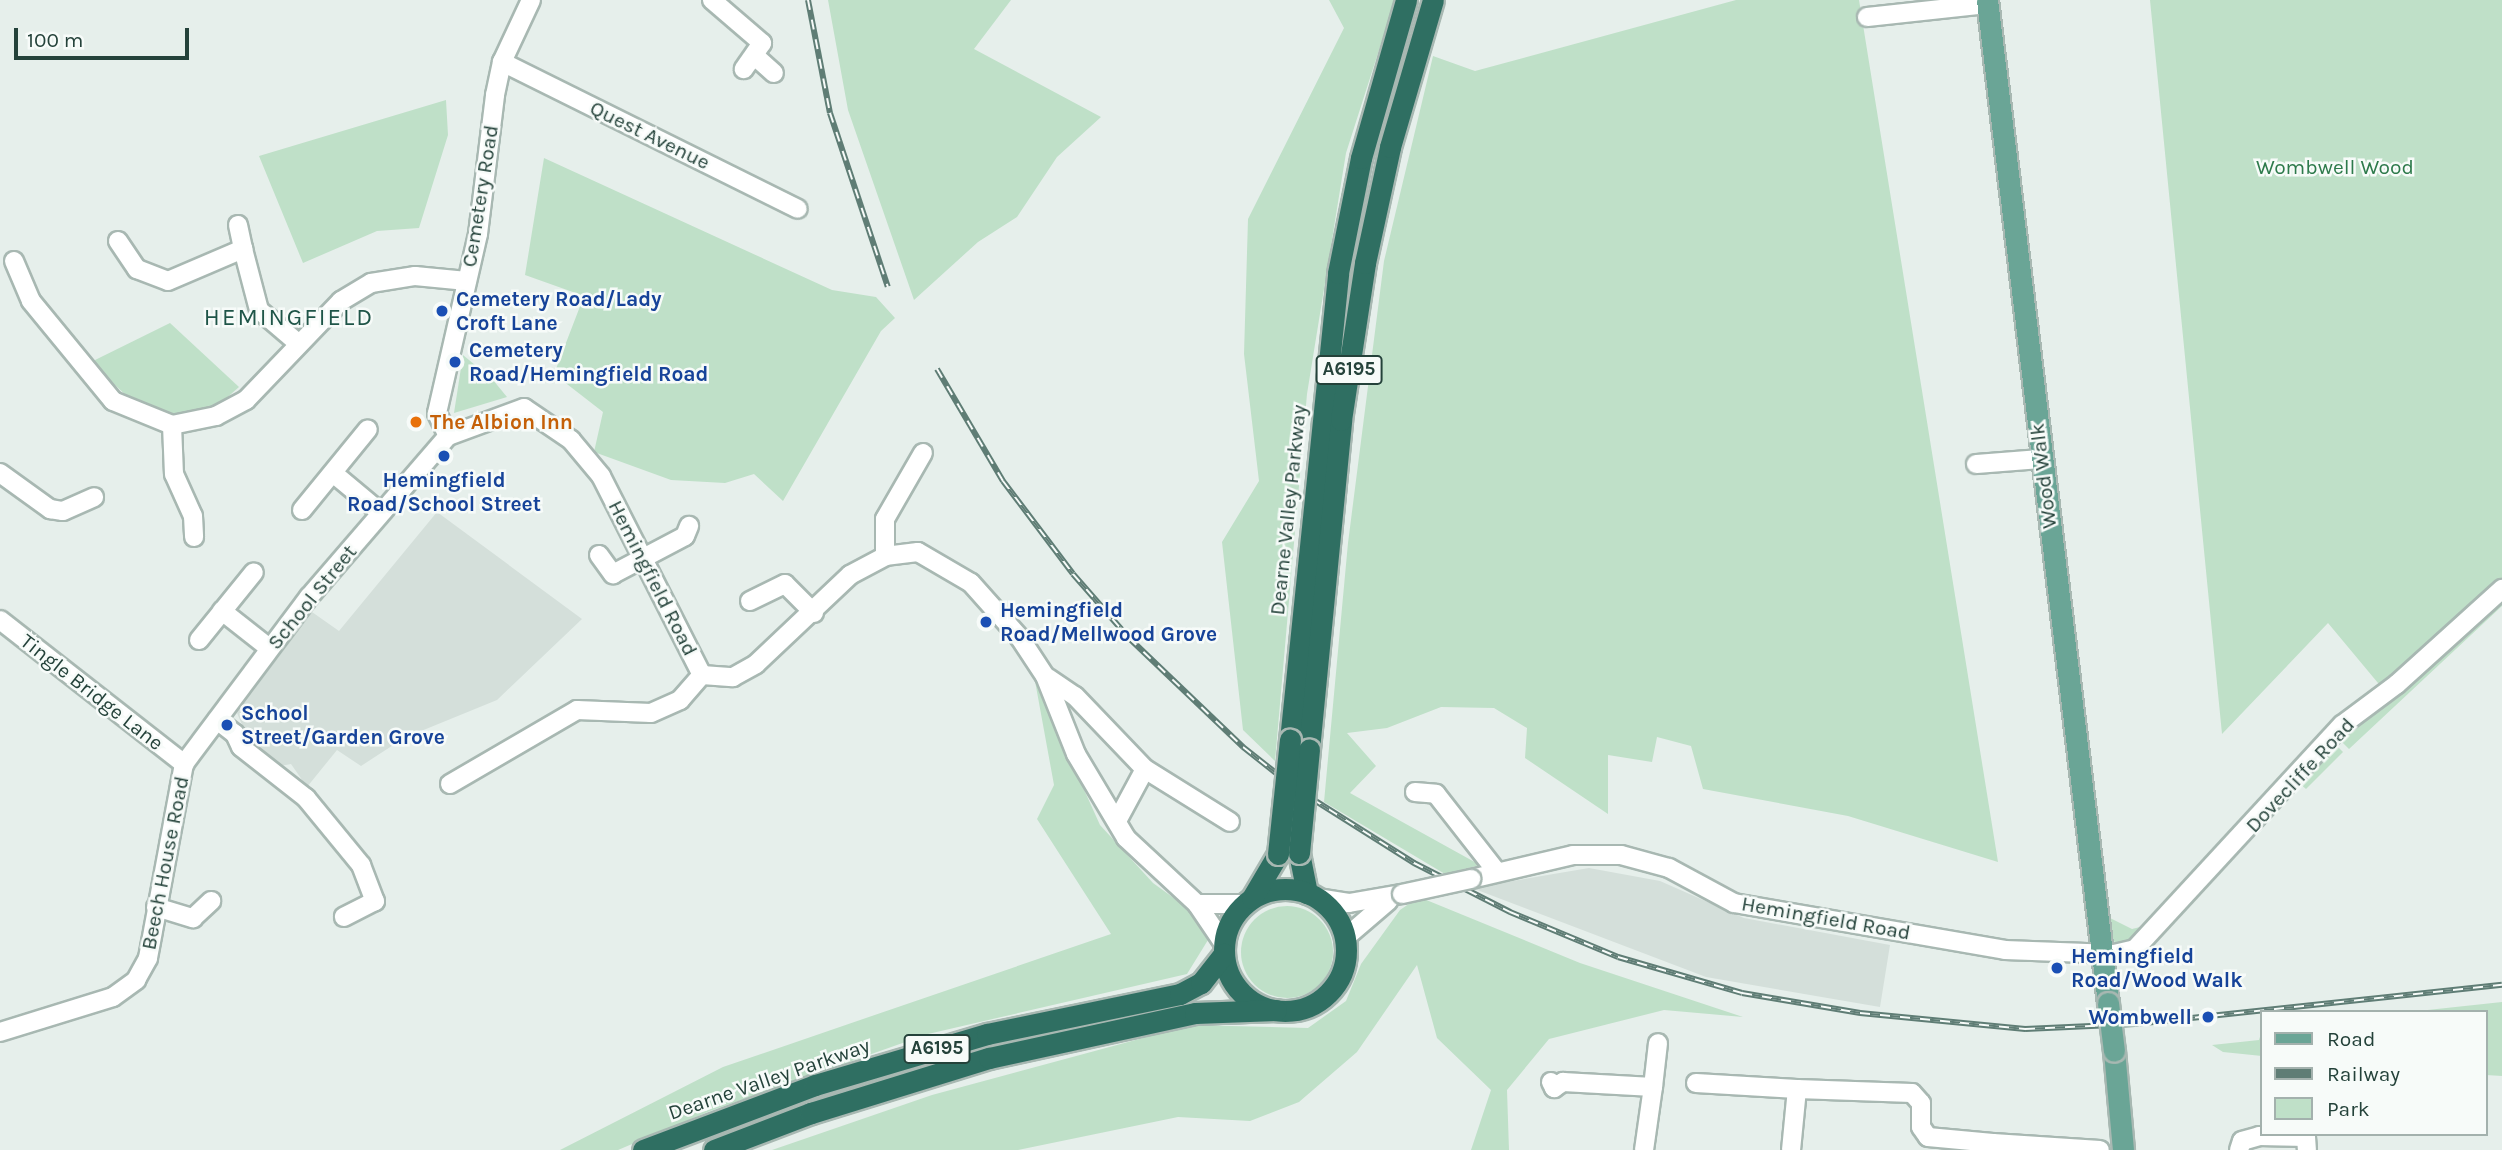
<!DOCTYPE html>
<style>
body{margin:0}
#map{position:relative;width:2502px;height:1150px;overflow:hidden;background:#e6efeb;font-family:Karla,sans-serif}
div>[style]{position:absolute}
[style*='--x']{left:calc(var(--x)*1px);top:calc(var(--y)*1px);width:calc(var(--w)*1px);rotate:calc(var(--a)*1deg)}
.built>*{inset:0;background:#d4dfda}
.green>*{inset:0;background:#bfe0c8}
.round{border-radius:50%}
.roads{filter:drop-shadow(2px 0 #a8b8b2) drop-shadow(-2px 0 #a8b8b2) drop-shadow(0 2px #a8b8b2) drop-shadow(0 -2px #a8b8b2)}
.minor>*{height:18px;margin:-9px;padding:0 9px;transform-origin:9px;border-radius:9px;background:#fff}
.major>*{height:21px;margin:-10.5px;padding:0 10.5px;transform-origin:10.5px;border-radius:10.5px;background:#6aa596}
.highway>*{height:21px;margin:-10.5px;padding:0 10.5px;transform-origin:10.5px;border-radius:10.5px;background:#2f6f62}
.highway>.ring{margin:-10.5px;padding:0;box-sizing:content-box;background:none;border:21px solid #2f6f62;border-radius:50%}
.rail>*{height:6px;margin-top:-3px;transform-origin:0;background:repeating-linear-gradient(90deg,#f7fbf9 0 10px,#5f7d75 0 20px);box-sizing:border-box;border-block:2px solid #5f7d75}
.bridges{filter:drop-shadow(2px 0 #a8b8b2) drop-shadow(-2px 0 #a8b8b2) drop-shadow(0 2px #a8b8b2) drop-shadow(0 -2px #a8b8b2)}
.minor-bridge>*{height:18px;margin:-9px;padding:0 9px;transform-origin:9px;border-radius:9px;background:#fff}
.major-bridge>*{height:21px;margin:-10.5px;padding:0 10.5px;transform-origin:10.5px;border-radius:10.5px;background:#6aa596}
.highway-bridge>*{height:21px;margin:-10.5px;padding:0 10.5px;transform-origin:10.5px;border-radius:10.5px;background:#2f6f62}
.dots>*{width:19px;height:19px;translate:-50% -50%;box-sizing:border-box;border:4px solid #f7fbf9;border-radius:50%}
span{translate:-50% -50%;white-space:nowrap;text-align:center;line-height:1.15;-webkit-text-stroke:5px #f7fbf9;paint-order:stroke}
.shield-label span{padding:2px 5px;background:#f7fbf9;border:2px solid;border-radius:5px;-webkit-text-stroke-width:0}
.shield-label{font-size:19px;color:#24423a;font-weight:700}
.street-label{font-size:21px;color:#24423a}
.park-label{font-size:21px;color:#2d7a4b}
.transit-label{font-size:21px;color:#164399;font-weight:700}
.left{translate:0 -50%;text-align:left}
.right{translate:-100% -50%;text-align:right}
.food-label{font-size:21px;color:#c56008;font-weight:700}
.quarter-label{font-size:24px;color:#1f5548;letter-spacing:2px}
.legend{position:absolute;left:2260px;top:1010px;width:228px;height:126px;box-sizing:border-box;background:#f7fbf9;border:2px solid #a3b1ad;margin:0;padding:9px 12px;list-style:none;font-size:21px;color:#24423a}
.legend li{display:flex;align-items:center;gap:14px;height:35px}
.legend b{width:35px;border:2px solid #a3b1ad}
.scale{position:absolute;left:14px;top:28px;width:175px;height:32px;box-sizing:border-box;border:4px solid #24423a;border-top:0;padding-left:9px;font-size:21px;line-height:24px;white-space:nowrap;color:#24423a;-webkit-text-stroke:5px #f7fbf9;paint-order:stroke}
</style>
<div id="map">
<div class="built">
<div style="clip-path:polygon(437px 512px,582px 619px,497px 700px,404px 738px,361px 766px,337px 750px,307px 787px,291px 764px,280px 766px,249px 741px,237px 713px,312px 612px,339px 631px)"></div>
<div style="clip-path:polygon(1589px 868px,1660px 881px,1744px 918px,1890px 945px,1880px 1007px,1706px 977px,1472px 888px)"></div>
</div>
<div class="green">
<div style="clip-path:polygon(828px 0,1011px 0,974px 49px,1101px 117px,1057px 157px,1017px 217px,978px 242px,914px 300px,848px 110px)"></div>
<div style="clip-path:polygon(1329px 0,1395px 0,1346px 153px,1307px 394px,1275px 761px,1243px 730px,1222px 542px,1259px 481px,1244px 354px,1248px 219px,1344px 28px)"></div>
<div style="clip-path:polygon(1736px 0,1859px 0,1998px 862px,1848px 816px,1703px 789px,1691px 746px,1657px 737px,1652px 762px,1608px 755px,1608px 814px,1525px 758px,1527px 728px,1494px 708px,1441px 707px,1387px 728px,1347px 733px,1376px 766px,1350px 793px,1480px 865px,1445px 874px,1324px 802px,1348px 543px,1384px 261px,1433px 56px,1475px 71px)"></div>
<div style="clip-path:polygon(2150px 0,2502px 0,2502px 606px,2349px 749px,2338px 738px,2388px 695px,2328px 623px,2222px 734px)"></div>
<div style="clip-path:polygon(446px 100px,448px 135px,419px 228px,377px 231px,303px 263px,259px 156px)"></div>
<div style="clip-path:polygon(544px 158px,832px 290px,876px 297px,895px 318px,881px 331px,783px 501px,754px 474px,725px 483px,671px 480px,594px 452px,603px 412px,554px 374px,584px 296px,525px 275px)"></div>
<div style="clip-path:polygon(170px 323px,239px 387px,214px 409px,181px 415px,136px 405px,91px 362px)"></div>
<div style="clip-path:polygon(463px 355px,493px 380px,507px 397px,454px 413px)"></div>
<div style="clip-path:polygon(1035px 681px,1100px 825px,1153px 883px,1189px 909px,1208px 940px,1187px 974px,928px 1034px,710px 1111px,618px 1150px,560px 1150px,723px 1067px,1111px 934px,1037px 819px,1054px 785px)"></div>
<div style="clip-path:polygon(2334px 743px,2343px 752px,2306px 789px,2299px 783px)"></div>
<div style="clip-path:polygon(1419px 897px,1580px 963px,1743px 1017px,1664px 1010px,1549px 1039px,1507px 1090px,1509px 1150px,1471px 1150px,1491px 1090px,1437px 1038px,1417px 965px,1357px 1052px,1299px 1102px,1250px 1121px,1178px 1117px,1018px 1150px,772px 1150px,932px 1095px,1191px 1025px,1308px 1028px,1346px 1001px,1361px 964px,1400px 910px)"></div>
<div class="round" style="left:1241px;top:906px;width:92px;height:92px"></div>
<div style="clip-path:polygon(2108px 917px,2132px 929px,2144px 926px,2133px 942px,2118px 944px,2112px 940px)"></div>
<div style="clip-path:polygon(2502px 1002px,2502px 1076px,2486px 1075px,2486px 1012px,2409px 1012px)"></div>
<div style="clip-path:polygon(2262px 1030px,2262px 1056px,2223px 1052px,2212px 1045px,2259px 1040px)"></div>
</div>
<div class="roads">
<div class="minor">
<div style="--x:712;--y:0;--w:66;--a:40.7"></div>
<div style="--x:762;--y:43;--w:32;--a:125"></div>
<div style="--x:1867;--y:17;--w:121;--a:-6.2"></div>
<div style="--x:756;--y:57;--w:24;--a:42"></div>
<div style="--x:502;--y:62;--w:330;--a:26.4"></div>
<div style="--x:238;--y:225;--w:25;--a:78"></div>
<div style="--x:118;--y:241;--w:34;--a:56"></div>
<div style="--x:137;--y:269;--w:33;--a:21"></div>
<div style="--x:168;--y:281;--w:82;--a:-23.1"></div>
<div style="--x:243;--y:249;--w:63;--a:75.3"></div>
<div style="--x:259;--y:310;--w:52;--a:40.4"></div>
<div style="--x:14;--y:261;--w:43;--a:67"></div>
<div style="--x:31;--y:301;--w:129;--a:50.6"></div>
<div style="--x:113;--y:401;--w:64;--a:22.1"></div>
<div style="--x:172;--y:425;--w:45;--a:-11.6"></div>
<div style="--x:216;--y:416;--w:34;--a:-28"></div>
<div style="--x:246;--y:400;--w:137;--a:-46.2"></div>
<div style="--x:341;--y:301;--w:35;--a:-31"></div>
<div style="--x:371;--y:283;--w:45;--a:-9"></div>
<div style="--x:415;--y:276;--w:52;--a:5.5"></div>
<div style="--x:172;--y:425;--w:49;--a:87.7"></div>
<div style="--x:174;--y:474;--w:46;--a:65.7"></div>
<div style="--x:193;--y:516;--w:21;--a:87"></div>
<div style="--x:448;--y:436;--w:25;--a:-116"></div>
<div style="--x:437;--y:413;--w:184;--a:-77.1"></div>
<div style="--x:478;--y:234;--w:140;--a:-83"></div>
<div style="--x:495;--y:95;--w:34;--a:-78"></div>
<div style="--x:502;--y:62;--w:68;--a:-64.9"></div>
<div style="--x:1976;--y:464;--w:65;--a:-4.4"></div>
<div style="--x:0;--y:473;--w:62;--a:35.8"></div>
<div style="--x:50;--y:509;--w:13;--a:9"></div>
<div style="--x:63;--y:511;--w:34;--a:-24"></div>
<div style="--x:333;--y:473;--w:62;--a:39.8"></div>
<div style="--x:302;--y:510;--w:104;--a:-50.8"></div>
<div style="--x:599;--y:555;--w:24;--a:54"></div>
<div style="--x:613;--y:574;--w:81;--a:-27.8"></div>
<div style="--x:685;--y:536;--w:11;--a:-68"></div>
<div style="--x:885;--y:556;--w:37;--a:-90"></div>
<div style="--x:885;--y:519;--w:76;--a:-60.1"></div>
<div style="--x:750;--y:601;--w:39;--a:-26"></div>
<div style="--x:785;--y:584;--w:41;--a:45"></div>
<div style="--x:222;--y:611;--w:60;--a:38.2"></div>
<div style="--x:0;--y:620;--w:234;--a:38"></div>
<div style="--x:199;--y:640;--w:87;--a:-51"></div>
<div style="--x:1048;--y:678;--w:32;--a:34"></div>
<div style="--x:1075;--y:696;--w:101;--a:46.2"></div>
<div style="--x:1145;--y:769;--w:100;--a:31.9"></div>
<div style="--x:217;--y:720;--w:23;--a:38"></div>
<div style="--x:235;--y:734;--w:14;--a:65"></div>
<div style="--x:241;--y:747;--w:83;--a:38.1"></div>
<div style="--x:306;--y:798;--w:87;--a:50.6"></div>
<div style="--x:361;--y:865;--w:39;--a:69"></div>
<div style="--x:375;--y:901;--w:35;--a:153"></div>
<div style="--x:450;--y:784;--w:147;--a:-30.2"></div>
<div style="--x:577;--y:710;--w:74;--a:2.3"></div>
<div style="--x:651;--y:713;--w:32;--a:-24"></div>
<div style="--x:680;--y:700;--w:33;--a:-49"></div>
<div style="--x:1415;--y:792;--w:21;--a:5"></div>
<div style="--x:1436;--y:794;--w:99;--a:52"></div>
<div style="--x:1117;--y:821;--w:59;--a:-61.7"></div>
<div style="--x:1471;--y:879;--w:105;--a:-13.2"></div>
<div style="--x:1573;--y:855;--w:48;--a:0"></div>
<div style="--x:1621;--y:855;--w:50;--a:15.2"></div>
<div style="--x:1669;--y:868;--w:74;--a:28.3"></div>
<div style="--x:1734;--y:903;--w:275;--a:9.8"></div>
<div style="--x:2005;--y:950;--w:109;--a:2.1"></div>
<div style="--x:2114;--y:954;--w:22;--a:-13"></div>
<div style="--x:2135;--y:949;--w:305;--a:-47.3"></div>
<div style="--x:2342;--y:725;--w:69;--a:-36.7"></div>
<div style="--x:2397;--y:684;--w:142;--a:-42.1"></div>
<div style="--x:1317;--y:898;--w:32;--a:9"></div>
<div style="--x:1349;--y:903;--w:54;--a:-9.6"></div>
<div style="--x:1197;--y:904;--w:49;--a:0"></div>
<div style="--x:156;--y:907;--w:39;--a:17"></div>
<div style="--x:193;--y:918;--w:25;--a:-43"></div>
<div style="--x:1345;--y:938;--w:57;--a:-40.7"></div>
<div style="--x:0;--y:1032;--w:118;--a:-17.2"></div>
<div style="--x:113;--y:997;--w:29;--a:-36"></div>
<div style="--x:136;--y:980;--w:25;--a:-61"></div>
<div style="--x:148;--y:958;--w:197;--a:-79.5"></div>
<div style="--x:184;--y:764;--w:209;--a:-53.2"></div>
<div style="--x:309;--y:597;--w:213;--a:-49.2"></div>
<div style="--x:448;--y:436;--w:81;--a:-20.2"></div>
<div style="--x:524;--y:408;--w:57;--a:34.2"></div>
<div style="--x:571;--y:440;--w:47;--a:50.2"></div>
<div style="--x:601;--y:476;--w:223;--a:63.1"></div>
<div style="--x:702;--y:675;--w:31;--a:4"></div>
<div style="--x:733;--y:677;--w:26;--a:-29"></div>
<div style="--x:756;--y:664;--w:129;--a:-43.4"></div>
<div style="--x:850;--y:575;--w:40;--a:-28"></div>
<div style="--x:885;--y:556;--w:33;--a:-7"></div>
<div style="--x:918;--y:552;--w:61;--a:30.3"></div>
<div style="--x:971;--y:583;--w:74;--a:48.3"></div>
<div style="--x:1020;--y:638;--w:45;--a:56.7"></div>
<div style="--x:1045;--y:676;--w:84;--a:68.3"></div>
<div style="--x:1076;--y:754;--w:98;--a:59.2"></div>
<div style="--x:1126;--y:838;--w:97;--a:42.9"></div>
<div style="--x:1197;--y:904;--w:48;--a:56"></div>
<div style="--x:1551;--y:1082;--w:7;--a:63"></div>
<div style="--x:1554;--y:1088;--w:11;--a:-34"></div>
<div style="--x:1563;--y:1082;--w:90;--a:3.2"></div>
<div style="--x:1653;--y:1087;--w:44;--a:-83.5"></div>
<div style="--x:1696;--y:1083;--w:101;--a:3.4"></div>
<div style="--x:1797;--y:1089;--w:61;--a:95.6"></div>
<div style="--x:1797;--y:1089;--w:115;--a:2"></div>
<div style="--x:1912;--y:1093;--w:13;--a:48"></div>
<div style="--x:1921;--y:1103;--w:24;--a:90"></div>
<div style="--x:1921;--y:1127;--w:12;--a:55"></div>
<div style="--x:1928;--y:1137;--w:65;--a:5.3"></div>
<div style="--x:1644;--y:1150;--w:64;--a:-81.9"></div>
<div style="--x:1992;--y:1150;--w:7;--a:-82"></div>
<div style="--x:1993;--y:1143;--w:107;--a:3.7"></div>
<div style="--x:2239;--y:1150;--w:9;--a:-72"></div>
<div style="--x:2242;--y:1141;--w:18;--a:-16"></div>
<div style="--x:2259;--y:1136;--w:47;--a:1.2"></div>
<div style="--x:2306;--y:1137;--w:13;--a:86"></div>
</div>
<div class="major">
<div style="--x:1987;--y:0;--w:1010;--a:83.12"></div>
<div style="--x:2114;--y:1051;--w:99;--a:84.8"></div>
</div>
<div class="highway">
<div style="--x:1290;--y:740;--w:469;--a:-84.1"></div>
<div style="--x:1338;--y:273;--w:117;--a:-78.7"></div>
<div style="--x:1361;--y:158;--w:164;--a:-74.1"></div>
<div style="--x:1309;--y:749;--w:331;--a:-84.4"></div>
<div style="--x:1341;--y:420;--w:159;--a:-81.3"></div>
<div style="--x:1365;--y:263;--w:119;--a:-77.8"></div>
<div style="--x:1390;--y:147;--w:153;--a:-73.7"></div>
<div style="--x:1299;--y:853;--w:41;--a:78.7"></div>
<div class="ring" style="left:1224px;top:889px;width:101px;height:101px"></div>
<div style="--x:1252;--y:898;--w:51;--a:-59.4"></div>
<div style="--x:643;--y:1150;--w:184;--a:-20.7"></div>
<div style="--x:815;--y:1085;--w:179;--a:-16.5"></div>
<div style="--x:987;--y:1034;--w:197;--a:-11.7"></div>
<div style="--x:1180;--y:994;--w:24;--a:-28"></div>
<div style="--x:1201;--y:983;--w:37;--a:-52"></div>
<div style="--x:714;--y:1150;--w:104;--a:-20.9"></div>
<div style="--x:811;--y:1113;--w:186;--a:-17.2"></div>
<div style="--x:989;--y:1058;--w:211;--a:-12.3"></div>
<div style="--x:1195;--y:1013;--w:81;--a:-2.1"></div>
</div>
</div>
<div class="rail">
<div style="--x:808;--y:0;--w:115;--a:79"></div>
<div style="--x:830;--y:113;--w:183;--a:71.6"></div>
<div style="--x:937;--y:369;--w:130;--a:59.5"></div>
<div style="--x:1003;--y:481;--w:116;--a:53"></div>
<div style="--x:1073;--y:574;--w:85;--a:48.8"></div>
<div style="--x:1129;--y:638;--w:158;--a:43.7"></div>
<div style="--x:1243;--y:747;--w:66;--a:38.3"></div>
<div style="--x:1295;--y:788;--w:141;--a:32.2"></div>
<div style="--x:1414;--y:863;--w:108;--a:27"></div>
<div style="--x:1510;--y:912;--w:117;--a:22.6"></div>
<div style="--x:1618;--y:957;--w:129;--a:16.2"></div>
<div style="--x:1742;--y:993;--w:120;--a:9.6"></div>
<div style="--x:1860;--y:1013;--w:166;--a:5.5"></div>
<div style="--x:2025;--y:1029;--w:110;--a:-2.6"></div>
<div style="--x:2135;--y:1024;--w:369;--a:-6.1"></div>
</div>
<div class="bridges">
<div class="minor-bridge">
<div style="--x:1402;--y:894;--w:71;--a:-12.3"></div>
</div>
<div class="major-bridge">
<div style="--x:2108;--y:1003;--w:48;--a:82.9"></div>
</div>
<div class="highway-bridge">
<div style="--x:1299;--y:853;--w:104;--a:-84.5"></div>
<div style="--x:1278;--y:854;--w:115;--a:-84"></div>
</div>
</div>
<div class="dots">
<div style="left:442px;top:311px;background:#1a4fb4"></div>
<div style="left:455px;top:362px;background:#1a4fb4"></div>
<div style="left:416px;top:422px;background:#e8710a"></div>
<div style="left:444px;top:456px;background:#1a4fb4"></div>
<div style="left:986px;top:622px;background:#1a4fb4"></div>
<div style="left:227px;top:725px;background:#1a4fb4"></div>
<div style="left:2057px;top:968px;background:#1a4fb4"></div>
<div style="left:2208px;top:1017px;background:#1a4fb4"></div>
</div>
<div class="shield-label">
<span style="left:1349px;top:370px">A6195</span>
<span style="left:937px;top:1049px">A6195</span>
</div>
<div class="street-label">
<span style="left:650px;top:135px;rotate:26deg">Quest Avenue</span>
<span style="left:480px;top:196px;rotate:-81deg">Cemetery Road</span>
<span style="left:2043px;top:476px;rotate:-97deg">Wood Walk</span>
<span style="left:1288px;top:510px;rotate:-84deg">Dearne Valley Parkway</span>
<span style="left:653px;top:578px;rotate:63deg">Hemingfield Road</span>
<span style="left:312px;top:597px;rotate:-51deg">School Street</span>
<span style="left:92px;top:692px;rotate:38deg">Tingle Bridge Lane</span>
<span style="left:2300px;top:775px;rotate:-47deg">Dovecliffe Road</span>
<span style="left:165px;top:863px;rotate:-79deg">Beech House Road</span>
<span style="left:1826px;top:918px;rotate:10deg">Hemingfield Road</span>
<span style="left:769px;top:1079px;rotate:-19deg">Dearne Valley Parkway</span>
</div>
<div class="park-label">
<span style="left:2335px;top:167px">Wombwell Wood</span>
</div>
<div class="transit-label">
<span class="left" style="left:456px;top:311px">Cemetery Road/Lady<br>Croft Lane</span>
<span class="left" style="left:469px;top:362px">Cemetery<br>Road/Hemingfield Road</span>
<span style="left:444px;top:492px">Hemingfield<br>Road/School Street</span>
<span class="left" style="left:1000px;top:622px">Hemingfield<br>Road/Mellwood Grove</span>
<span class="left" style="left:241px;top:725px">School<br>Street/Garden Grove</span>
<span class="left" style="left:2071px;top:968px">Hemingfield<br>Road/Wood Walk</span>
<span class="right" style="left:2192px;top:1017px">Wombwell</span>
</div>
<div class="food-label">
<span class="left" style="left:430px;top:422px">The Albion Inn</span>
</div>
<div class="quarter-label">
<span style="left:289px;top:318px">HEMINGFIELD</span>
</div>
<ul class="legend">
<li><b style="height:9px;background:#6aa596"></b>Road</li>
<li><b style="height:9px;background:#5f7d75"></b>Railway</li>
<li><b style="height:19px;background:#bfe0c8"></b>Park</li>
</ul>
<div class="scale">100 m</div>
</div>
